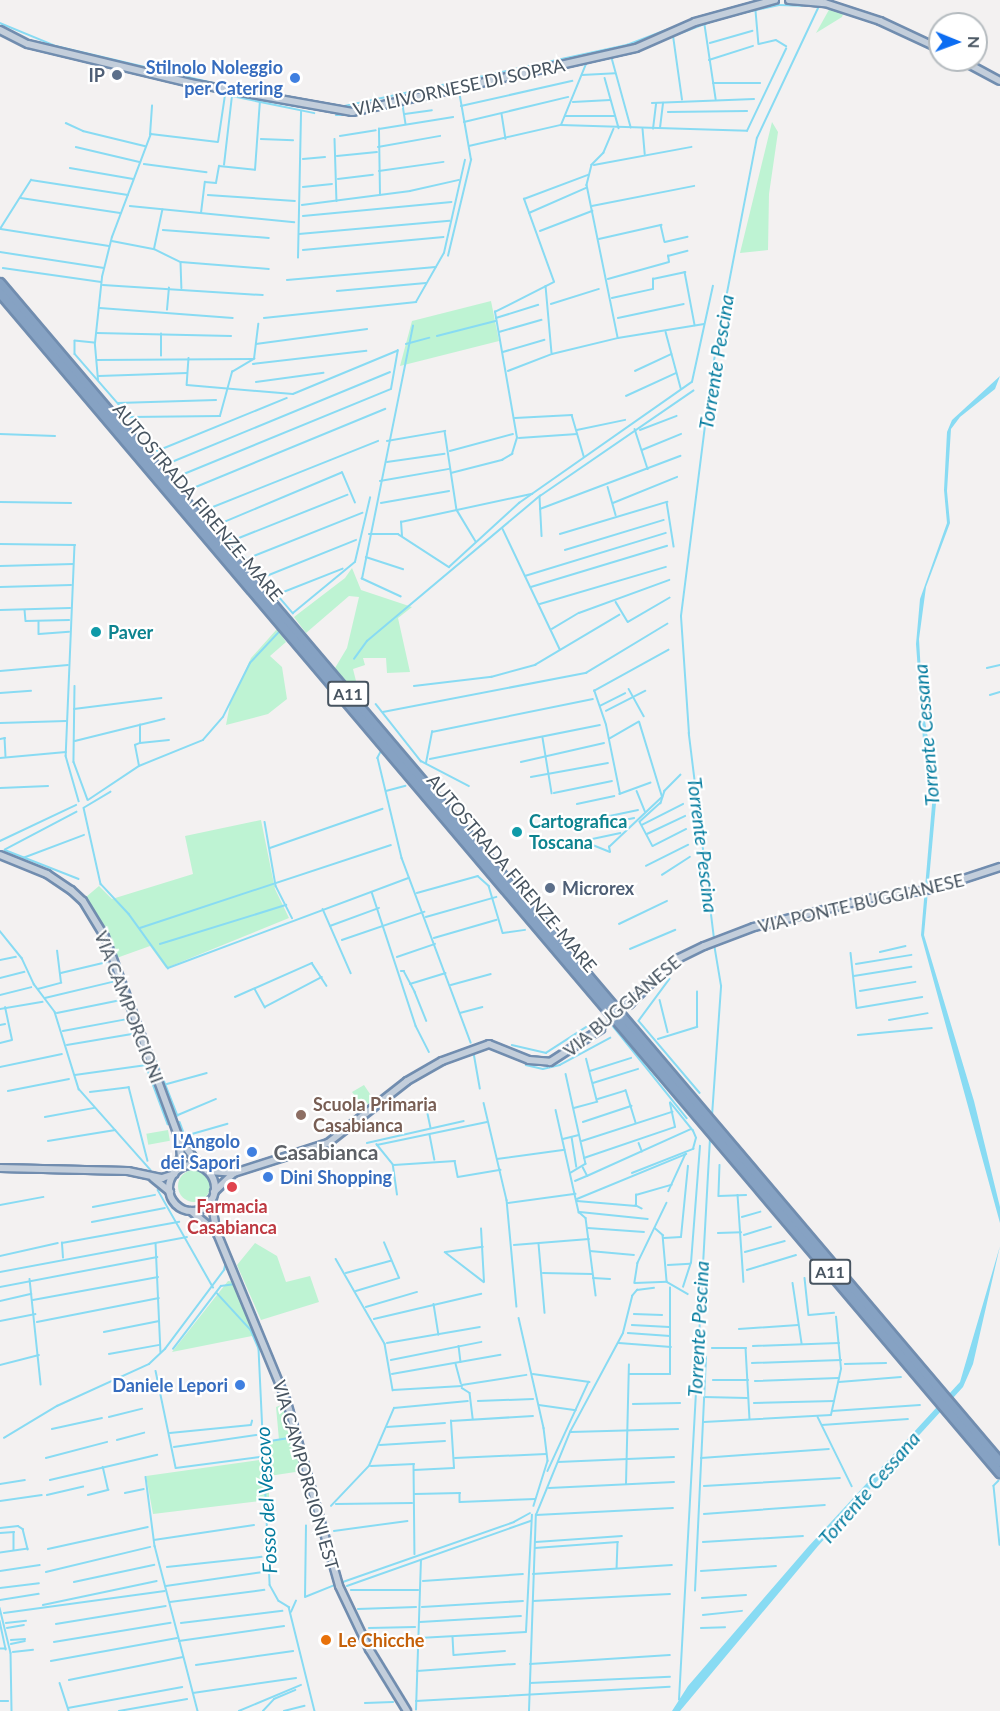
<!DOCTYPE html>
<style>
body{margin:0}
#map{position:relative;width:1000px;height:1711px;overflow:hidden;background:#f3f1f1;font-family:Lato,sans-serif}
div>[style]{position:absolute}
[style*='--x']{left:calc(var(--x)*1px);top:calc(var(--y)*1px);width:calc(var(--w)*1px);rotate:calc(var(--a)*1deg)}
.green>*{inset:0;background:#bef3d3;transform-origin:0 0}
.round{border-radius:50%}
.water>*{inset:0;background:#88dbf3}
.stream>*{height:1.5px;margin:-0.75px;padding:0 0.75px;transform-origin:0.75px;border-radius:0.75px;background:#88dbf3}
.roads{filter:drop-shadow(2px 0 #718daf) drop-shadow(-2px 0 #718daf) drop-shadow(0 2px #718daf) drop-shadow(0 -2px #718daf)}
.secondary>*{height:6px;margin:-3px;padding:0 3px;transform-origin:3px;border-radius:3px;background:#c3cedb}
.secondary>.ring{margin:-3px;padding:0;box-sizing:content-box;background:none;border:6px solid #c3cedb;border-radius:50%}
.highway>*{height:8px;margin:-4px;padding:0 4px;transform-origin:4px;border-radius:4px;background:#86a2c3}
.secondary-bridge>*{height:6px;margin:-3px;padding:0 3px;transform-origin:3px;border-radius:3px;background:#c3cedb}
.dots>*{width:16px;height:16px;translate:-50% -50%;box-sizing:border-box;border:3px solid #fff;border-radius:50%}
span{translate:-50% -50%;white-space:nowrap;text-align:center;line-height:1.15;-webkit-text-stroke:4.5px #fff;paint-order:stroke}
.shield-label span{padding:2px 4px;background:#fff;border:2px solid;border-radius:4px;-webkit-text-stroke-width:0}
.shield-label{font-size:16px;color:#475460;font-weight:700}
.shop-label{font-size:18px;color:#366cbe;font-weight:700}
.right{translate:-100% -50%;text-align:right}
.left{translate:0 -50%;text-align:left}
.service-label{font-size:18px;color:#4e5e75;font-weight:700}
.street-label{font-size:18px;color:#475460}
.culture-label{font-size:18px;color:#0d838f;font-weight:700}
.education-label{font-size:18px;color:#785e54;font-weight:700}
.health-label{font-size:18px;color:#be3a42;font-weight:700}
.food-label{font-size:18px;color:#c56008;font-weight:700}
.water-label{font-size:20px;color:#047c9f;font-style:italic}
.quarter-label{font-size:21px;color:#5d6167;font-weight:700}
.north{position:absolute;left:928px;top:12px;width:60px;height:60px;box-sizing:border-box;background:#fff;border:2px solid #b5bbbf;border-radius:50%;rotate:91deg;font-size:16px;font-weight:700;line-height:24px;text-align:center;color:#475460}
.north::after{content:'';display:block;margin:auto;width:21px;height:27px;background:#0c6df2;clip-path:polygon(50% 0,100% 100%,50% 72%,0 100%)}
</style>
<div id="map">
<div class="green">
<div style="clip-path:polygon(830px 8px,844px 11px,842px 17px,816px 33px)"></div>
<div style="clip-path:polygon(772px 122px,778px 132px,769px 194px,768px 250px,740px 253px)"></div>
<div style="clip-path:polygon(491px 301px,499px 341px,400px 366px,412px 321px)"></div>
<div style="clip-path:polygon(352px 568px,361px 590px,412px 607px,398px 618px,410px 672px,387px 673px,386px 658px,363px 658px,365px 665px,353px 669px,361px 701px,335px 668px,347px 648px,359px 597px,349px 596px,306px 633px,294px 617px,345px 578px)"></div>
<div style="clip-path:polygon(277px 629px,286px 642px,270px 656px,282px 667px,287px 699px,268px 714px,226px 725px,230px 704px,251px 658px)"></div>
<div style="clip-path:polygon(261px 820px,275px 889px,289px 918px,166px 968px,150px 946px,111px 960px,86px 897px,99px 886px,112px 899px,193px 874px,185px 836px)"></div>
<div style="clip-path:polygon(364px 1085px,374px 1100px,369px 1104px,359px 1101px,352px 1092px)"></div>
<div style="left:168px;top:1130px;width:11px;height:22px;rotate:80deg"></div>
<div class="round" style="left:178px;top:1170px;width:32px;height:32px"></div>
<div style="clip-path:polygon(255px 1243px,277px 1256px,286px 1282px,310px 1276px,319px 1302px,261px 1320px,237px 1265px)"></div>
<div style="clip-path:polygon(228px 1281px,237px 1282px,262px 1343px,252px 1336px,172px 1352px)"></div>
<div style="clip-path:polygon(284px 1404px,302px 1471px,269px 1476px,269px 1500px,153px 1514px,146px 1476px,267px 1459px,266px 1443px,279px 1440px,276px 1407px)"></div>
</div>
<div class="water">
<div style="clip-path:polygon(1000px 376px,995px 389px,960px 417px,951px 429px,947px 491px,950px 523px,926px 587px,919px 639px,923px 709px,937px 792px,924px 935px,974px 1101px,1000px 1207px,1000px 1223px,921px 935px,933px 793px,923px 740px,916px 644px,920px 599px,947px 523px,944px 490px,947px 432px,952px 420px)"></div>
<div style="clip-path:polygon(1000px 1246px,973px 1364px,963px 1387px,818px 1546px,680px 1711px,672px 1711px,688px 1686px,808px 1547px,960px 1382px)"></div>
</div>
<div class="stream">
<div style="--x:756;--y:11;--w:33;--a:85"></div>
<div style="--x:759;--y:44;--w:17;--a:-13"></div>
<div style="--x:776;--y:40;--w:12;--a:31"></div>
<div style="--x:729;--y:16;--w:51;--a:-12.4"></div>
<div style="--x:779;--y:5;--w:23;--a:2"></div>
<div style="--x:0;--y:23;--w:61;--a:22.3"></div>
<div style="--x:56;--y:46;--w:184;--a:13.2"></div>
<div style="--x:705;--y:25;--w:75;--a:81.5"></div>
<div style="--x:710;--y:43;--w:44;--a:-15.9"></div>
<div style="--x:612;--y:58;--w:72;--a:74.6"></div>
<div style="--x:709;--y:60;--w:46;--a:-17.7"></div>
<div style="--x:582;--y:75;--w:33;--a:-3"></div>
<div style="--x:605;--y:78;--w:52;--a:74.4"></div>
<div style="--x:713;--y:83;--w:47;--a:0"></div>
<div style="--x:469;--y:89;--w:167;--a:-12.5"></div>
<div style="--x:682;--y:100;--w:65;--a:-98"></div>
<div style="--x:673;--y:36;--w:51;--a:-20.6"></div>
<div style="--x:573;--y:102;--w:37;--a:-3"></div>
<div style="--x:652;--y:103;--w:102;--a:-2.2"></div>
<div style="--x:403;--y:105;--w:19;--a:81"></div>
<div style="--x:461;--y:106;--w:114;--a:-12.7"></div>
<div style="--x:340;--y:107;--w:294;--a:-12.2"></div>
<div style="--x:627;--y:45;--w:45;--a:-20.9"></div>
<div style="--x:364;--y:112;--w:58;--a:-11.9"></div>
<div style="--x:668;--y:112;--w:79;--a:-0.7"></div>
<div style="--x:405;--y:114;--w:27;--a:-8"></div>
<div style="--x:502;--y:114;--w:25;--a:81"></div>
<div style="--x:336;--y:115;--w:14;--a:0"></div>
<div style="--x:565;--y:116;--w:49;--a:0"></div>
<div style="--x:464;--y:122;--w:107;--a:-13.5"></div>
<div style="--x:66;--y:123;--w:19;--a:25"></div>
<div style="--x:83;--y:131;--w:64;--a:13.6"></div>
<div style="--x:561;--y:125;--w:186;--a:1.8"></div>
<div style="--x:747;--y:131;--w:91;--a:-64.6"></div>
<div style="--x:660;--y:128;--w:25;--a:-83"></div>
<div style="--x:614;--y:129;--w:26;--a:113"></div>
<div style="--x:604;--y:153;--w:17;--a:135"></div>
<div style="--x:592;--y:165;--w:21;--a:104"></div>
<div style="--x:587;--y:185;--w:156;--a:78.5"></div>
<div style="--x:643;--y:129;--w:25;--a:85"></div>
<div style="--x:653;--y:129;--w:25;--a:-83"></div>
<div style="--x:150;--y:135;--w:29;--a:-86"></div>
<div style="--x:340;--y:136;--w:36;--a:-9"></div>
<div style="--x:261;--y:139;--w:32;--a:2"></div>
<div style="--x:335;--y:139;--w:62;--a:88.2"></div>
<div style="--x:469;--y:146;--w:94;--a:-12.9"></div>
<div style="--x:561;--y:125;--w:66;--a:-67.7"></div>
<div style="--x:76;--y:147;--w:66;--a:13.2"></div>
<div style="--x:378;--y:147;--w:63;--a:-10.1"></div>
<div style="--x:337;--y:156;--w:40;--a:-5.7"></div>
<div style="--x:303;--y:159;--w:22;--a:-5"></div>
<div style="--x:144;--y:164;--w:63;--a:7.4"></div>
<div style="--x:224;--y:165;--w:69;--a:-83.4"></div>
<div style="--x:232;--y:96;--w:84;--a:11.7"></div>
<div style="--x:594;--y:165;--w:99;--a:-10.5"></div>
<div style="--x:70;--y:168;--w:64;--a:9.9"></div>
<div style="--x:379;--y:171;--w:65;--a:-8"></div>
<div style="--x:338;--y:179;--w:35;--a:-7"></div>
<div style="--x:303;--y:187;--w:29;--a:-6"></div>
<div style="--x:208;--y:195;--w:87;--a:3.9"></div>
<div style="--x:380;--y:195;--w:66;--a:-90.9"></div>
<div style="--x:379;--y:129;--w:75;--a:-9.2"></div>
<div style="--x:21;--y:198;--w:100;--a:8.6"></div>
<div style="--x:302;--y:205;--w:109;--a:-7.4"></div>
<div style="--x:410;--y:191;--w:50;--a:-12.7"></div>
<div style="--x:130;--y:206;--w:165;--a:5.6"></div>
<div style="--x:592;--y:206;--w:104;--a:-11.1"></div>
<div style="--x:201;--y:213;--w:31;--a:-83"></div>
<div style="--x:205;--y:182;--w:11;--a:5"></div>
<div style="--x:216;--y:183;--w:17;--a:-80"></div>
<div style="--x:219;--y:166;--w:36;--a:6"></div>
<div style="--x:255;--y:170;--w:69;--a:-85.9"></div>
<div style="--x:529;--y:213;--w:62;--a:-23.7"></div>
<div style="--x:303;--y:216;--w:149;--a:-5.4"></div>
<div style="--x:0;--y:229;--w:58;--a:-57.7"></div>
<div style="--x:31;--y:180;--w:98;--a:8.8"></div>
<div style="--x:1;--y:229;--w:109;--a:8.9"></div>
<div style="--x:163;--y:230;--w:106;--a:4.3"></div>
<div style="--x:540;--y:231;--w:56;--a:-21"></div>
<div style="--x:299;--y:234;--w:151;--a:-5"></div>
<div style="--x:599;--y:239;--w:64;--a:-12.7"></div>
<div style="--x:661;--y:225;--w:17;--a:77"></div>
<div style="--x:665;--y:242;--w:23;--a:-13"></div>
<div style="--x:112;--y:241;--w:43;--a:10.8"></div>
<div style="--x:154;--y:249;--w:30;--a:26"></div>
<div style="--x:181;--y:262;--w:88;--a:4.5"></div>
<div style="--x:154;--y:249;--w:40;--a:-78"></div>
<div style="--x:303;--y:250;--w:141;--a:-5.3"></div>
<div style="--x:0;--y:252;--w:105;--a:8.7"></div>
<div style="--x:448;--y:256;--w:99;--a:-76.5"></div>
<div style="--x:471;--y:160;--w:70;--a:-99.9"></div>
<div style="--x:298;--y:258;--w:146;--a:-88.8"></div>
<div style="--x:181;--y:263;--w:25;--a:88"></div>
<div style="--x:3;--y:268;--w:99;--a:8.1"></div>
<div style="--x:608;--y:279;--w:63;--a:-15.6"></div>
<div style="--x:669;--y:262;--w:6;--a:-99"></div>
<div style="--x:668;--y:256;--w:20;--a:-15"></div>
<div style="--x:287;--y:280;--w:149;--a:-5"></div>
<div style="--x:103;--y:285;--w:160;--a:3.6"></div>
<div style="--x:546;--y:286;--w:67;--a:84.9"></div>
<div style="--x:337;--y:291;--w:89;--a:-5.1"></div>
<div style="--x:612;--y:298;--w:42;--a:-12.4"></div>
<div style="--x:653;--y:289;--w:10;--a:-90"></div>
<div style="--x:653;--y:279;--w:33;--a:-12"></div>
<div style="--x:685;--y:272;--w:54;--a:79.3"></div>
<div style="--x:551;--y:304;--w:50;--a:-17.4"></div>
<div style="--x:100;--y:308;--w:133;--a:4.3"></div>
<div style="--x:167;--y:310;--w:22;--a:-85"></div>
<div style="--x:264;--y:318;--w:153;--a:-6"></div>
<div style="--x:416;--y:302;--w:56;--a:-60.3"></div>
<div style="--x:444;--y:253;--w:95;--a:-77.3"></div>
<div style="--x:496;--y:318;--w:44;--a:-17.2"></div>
<div style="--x:618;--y:318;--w:67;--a:-12"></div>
<div style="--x:499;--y:332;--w:44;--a:-15.9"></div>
<div style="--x:666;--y:332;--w:58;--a:75"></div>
<div style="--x:97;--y:333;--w:134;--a:1.3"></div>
<div style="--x:437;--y:336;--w:61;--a:-14.3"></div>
<div style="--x:94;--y:343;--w:19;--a:-174"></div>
<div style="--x:75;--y:341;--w:13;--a:90"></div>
<div style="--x:75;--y:354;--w:84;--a:48.9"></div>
<div style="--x:130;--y:417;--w:90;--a:-0.6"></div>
<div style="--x:220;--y:416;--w:46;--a:-74.7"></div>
<div style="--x:232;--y:372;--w:26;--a:-31"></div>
<div style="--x:254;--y:359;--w:35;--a:-83"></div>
<div style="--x:256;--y:344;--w:112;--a:-7.7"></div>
<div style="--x:406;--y:344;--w:24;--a:-15"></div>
<div style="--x:503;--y:352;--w:43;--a:-16.3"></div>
<div style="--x:161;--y:356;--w:22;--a:-90"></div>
<div style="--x:189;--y:358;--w:27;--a:94"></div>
<div style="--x:187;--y:385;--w:106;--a:4.9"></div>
<div style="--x:293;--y:394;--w:113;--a:-22.5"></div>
<div style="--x:97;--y:360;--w:156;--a:-0.4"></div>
<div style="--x:253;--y:364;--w:114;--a:-6.6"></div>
<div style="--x:508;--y:371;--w:47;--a:-21.1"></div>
<div style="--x:552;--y:354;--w:68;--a:-13.6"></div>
<div style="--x:618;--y:338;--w:87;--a:-9.2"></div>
<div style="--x:635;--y:371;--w:40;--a:-25"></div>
<div style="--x:99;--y:376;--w:88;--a:-2"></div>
<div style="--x:98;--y:380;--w:37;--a:-95"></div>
<div style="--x:95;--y:343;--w:66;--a:-83.9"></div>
<div style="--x:102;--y:277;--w:41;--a:-76"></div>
<div style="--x:112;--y:237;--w:110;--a:-69.3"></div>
<div style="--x:151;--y:134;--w:67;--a:6.8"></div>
<div style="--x:218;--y:142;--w:48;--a:-81.5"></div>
<div style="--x:256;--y:382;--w:68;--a:-7.7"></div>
<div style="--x:626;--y:396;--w:55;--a:-24.7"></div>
<div style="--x:118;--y:403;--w:98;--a:-1.8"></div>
<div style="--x:515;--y:418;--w:57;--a:-3"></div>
<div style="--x:572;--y:415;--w:43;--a:73.7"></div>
<div style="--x:635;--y:429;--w:42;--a:72"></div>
<div style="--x:577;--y:430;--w:49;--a:-11.8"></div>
<div style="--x:640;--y:430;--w:39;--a:-21"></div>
<div style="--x:0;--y:434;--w:55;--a:2.1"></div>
<div style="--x:519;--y:438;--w:58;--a:-3.9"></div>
<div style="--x:387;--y:441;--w:59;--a:-9.8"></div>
<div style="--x:445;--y:431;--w:80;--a:81.4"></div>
<div style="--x:457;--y:510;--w:37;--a:59"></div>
<div style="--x:642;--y:450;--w:42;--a:-22.3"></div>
<div style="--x:157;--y:451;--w:140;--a:-22.2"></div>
<div style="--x:450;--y:451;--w:65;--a:-15.1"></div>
<div style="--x:387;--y:462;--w:58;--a:-8"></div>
<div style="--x:167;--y:464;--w:241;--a:-22.4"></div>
<div style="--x:451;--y:473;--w:53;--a:-14.3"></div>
<div style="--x:502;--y:460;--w:12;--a:-31"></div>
<div style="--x:512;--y:454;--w:17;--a:-73"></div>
<div style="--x:517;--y:438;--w:128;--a:-99.9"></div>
<div style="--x:495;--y:312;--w:66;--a:-27"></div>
<div style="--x:554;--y:282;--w:88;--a:-109.9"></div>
<div style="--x:524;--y:199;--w:68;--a:-20.6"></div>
<div style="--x:179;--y:476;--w:229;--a:-22.3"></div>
<div style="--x:391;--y:389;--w:39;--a:-80"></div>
<div style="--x:380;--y:481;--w:70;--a:-9.9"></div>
<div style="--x:608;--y:487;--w:29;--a:74"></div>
<div style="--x:191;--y:489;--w:210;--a:-22.4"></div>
<div style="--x:540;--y:497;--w:39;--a:87"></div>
<div style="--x:0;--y:502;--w:71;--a:0.8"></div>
<div style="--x:355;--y:503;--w:33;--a:-113"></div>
<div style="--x:342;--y:473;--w:134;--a:157.2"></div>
<div style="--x:218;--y:525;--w:116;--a:49.6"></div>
<div style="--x:293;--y:613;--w:80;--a:-39.4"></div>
<div style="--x:355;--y:562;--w:66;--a:-76.8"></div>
<div style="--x:381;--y:503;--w:69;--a:-10"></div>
<div style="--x:613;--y:503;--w:69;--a:-22.1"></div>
<div style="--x:208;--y:509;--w:183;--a:-21.8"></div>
<div style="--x:540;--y:509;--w:150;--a:-20.7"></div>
<div style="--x:503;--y:529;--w:133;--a:64.6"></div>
<div style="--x:369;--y:534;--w:29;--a:0"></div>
<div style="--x:398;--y:534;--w:61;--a:32.9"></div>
<div style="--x:449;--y:567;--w:95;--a:-42.4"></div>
<div style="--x:519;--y:503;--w:211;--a:-35"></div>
<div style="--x:692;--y:382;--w:98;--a:-77.7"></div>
<div style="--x:560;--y:534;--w:112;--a:-16.7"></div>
<div style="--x:667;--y:502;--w:45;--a:81"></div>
<div style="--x:402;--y:536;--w:14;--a:-94"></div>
<div style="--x:401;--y:522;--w:134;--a:-12.1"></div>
<div style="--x:234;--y:540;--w:122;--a:-21.7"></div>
<div style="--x:0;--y:544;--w:75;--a:0.8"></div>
<div style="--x:75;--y:545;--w:211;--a:92.4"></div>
<div style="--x:66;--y:756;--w:47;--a:73.9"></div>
<div style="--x:565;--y:550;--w:103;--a:-16.9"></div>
<div style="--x:366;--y:557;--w:39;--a:18"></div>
<div style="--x:249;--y:558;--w:122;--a:-21.7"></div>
<div style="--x:0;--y:566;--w:73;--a:-1.6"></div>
<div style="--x:525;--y:576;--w:147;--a:-17"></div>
<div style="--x:264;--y:577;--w:99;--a:-21.9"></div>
<div style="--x:0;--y:587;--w:71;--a:-1.6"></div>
<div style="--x:531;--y:587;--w:142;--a:-16.8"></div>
<div style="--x:281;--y:593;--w:66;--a:-21.5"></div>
<div style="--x:401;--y:597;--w:43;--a:-155.2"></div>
<div style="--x:362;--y:579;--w:258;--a:-78.6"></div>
<div style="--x:616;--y:602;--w:23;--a:59"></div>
<div style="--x:628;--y:622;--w:48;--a:-30.3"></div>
<div style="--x:540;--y:604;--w:131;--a:-16.4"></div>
<div style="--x:0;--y:610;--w:70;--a:-1.6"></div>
<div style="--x:25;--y:610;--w:11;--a:85"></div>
<div style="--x:26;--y:621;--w:43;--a:-1.3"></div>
<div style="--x:39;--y:622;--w:12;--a:90"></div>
<div style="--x:39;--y:634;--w:30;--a:-4"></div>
<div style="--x:552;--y:629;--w:31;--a:-31"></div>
<div style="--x:579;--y:613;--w:96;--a:-20.1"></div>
<div style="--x:354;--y:659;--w:22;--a:-54"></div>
<div style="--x:367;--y:641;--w:226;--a:-40"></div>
<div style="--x:540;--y:496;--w:186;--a:-34.5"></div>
<div style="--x:987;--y:668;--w:13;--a:-13"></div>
<div style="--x:0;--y:671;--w:68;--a:-5"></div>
<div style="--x:75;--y:686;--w:76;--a:90.8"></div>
<div style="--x:74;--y:762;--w:40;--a:69.8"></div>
<div style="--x:88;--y:800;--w:61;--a:-33.7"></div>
<div style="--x:139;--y:766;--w:69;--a:-22.1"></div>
<div style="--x:203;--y:740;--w:30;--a:-49"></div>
<div style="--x:223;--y:717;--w:60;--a:-63.4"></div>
<div style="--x:250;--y:663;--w:41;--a:-47"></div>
<div style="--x:414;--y:686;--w:78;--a:-6.7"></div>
<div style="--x:491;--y:677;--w:46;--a:-15.3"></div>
<div style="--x:535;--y:665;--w:98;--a:-30.8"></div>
<div style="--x:629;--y:689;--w:31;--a:61"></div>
<div style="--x:0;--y:693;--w:31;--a:-4"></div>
<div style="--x:990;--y:695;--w:10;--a:-17"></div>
<div style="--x:376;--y:704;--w:73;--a:51.7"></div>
<div style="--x:421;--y:761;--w:54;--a:27.5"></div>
<div style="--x:600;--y:706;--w:28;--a:-27"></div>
<div style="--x:74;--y:709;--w:88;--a:-7.2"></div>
<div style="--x:606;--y:711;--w:44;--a:-27.1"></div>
<div style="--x:383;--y:712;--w:207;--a:-10.9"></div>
<div style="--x:586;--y:673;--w:95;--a:-31.2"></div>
<div style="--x:0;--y:723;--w:66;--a:-1.7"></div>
<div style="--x:543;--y:738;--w:56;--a:80.7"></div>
<div style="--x:0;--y:739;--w:5;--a:-11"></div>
<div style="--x:5;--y:738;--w:18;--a:87"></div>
<div style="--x:75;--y:741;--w:92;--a:-13.9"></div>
<div style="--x:140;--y:743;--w:29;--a:-6"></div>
<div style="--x:381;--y:752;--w:7;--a:117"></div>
<div style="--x:378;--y:758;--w:103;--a:76.5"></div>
<div style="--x:402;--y:858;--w:197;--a:69.5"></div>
<div style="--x:0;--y:758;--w:66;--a:-5.2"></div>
<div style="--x:430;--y:759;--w:173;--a:-11.3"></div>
<div style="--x:521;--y:762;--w:85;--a:-12.9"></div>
<div style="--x:426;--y:763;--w:32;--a:-79"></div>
<div style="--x:432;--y:732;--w:164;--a:-11.6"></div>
<div style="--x:139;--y:766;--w:21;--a:-101"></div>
<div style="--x:135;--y:745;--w:5;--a:-22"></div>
<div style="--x:140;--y:743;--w:18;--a:-90"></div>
<div style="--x:681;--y:775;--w:23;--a:135"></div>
<div style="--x:665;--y:791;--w:13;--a:108"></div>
<div style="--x:661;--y:803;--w:28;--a:138"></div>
<div style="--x:640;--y:822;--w:27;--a:62"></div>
<div style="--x:653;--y:846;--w:37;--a:-27"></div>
<div style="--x:531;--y:777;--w:78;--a:-10.3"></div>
<div style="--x:651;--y:783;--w:33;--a:160"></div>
<div style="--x:620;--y:794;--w:70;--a:-101.5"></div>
<div style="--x:606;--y:725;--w:36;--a:-109"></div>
<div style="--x:594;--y:691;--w:85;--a:-29"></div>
<div style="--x:0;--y:788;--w:48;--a:-2.4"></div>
<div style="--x:386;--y:791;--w:20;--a:-15"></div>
<div style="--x:637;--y:791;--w:22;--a:68"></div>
<div style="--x:111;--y:792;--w:31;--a:149"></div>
<div style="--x:84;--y:808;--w:78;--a:77.4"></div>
<div style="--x:101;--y:884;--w:41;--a:47"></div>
<div style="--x:129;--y:914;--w:67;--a:54.2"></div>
<div style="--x:168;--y:968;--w:257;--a:-20.5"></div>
<div style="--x:554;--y:793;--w:59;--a:-11.7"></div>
<div style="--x:577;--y:804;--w:38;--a:-12"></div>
<div style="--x:77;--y:812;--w:81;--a:152.2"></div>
<div style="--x:5;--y:850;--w:79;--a:21.4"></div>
<div style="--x:586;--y:821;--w:53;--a:-11.9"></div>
<div style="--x:265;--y:822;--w:65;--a:80.2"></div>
<div style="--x:276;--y:886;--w:36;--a:63"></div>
<div style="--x:642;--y:825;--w:46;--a:-27.1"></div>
<div style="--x:584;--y:828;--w:51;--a:-11.3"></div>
<div style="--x:647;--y:834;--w:42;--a:-25.3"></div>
<div style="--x:0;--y:841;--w:84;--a:-25.3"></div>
<div style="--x:583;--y:841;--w:29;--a:22"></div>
<div style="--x:610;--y:852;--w:5;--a:-101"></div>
<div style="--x:609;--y:847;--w:73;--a:-43.3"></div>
<div style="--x:662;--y:797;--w:78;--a:-107"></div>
<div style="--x:639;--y:722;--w:34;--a:150"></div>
<div style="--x:583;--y:841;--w:38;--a:-12"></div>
<div style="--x:270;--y:848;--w:119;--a:-19.2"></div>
<div style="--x:23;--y:858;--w:65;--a:-20.7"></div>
<div style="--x:646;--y:866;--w:47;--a:-26.6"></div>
<div style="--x:662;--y:875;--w:33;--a:-33"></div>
<div style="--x:372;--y:892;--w:141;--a:71.8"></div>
<div style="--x:416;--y:1026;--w:29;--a:63"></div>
<div style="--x:417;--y:893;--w:63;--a:-15.6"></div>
<div style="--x:478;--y:876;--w:15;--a:42"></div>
<div style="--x:489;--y:886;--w:49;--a:73.4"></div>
<div style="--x:503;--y:933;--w:22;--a:-8"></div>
<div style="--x:323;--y:909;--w:70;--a:66.4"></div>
<div style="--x:426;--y:917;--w:73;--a:-15.9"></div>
<div style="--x:619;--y:924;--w:53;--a:-25.6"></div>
<div style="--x:330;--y:926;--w:52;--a:-20.2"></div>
<div style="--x:140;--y:928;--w:264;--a:-18.3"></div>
<div style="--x:0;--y:931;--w:35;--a:51"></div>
<div style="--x:22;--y:958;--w:29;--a:65"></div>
<div style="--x:34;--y:984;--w:35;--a:53"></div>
<div style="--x:55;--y:1012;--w:81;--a:72.7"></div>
<div style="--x:79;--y:1089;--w:108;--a:48.4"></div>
<div style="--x:434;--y:938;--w:65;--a:-16.2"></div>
<div style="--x:714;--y:939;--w:207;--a:-97"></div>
<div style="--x:689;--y:734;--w:118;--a:-93.9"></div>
<div style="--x:681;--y:616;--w:247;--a:-82.8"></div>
<div style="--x:712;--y:371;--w:237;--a:-79.1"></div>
<div style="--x:757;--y:138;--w:146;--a:-64.8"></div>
<div style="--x:342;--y:940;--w:87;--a:-18.9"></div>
<div style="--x:160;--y:944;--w:132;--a:-17.2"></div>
<div style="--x:630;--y:949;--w:49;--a:-22.9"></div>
<div style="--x:880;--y:952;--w:26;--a:-13"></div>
<div style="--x:851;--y:953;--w:55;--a:83.8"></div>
<div style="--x:857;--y:1008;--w:66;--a:-9.6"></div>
<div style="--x:397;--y:957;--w:40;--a:-18.9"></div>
<div style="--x:0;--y:960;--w:16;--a:-11"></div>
<div style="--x:856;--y:964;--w:56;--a:-9.3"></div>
<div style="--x:401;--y:971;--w:3;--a:0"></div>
<div style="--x:404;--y:971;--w:24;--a:62"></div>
<div style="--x:415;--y:992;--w:31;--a:68"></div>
<div style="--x:61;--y:973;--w:47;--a:-13.4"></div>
<div style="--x:854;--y:976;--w:58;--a:-9"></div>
<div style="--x:0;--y:978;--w:25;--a:-14"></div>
<div style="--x:670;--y:979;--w:52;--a:126.4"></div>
<div style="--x:639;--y:1021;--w:94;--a:49.7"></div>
<div style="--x:410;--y:984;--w:37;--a:-17"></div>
<div style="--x:451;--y:985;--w:41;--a:-15.4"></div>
<div style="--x:38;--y:989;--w:24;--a:-15"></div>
<div style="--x:61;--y:983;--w:32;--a:-97"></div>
<div style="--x:255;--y:989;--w:21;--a:61"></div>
<div style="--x:265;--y:1007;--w:64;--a:-27.8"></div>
<div style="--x:860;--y:991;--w:56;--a:-9.3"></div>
<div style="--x:0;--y:995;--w:32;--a:-14"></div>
<div style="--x:235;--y:997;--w:84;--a:-23.8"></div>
<div style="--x:312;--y:963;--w:27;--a:57"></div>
<div style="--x:45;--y:998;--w:69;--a:-13.4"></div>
<div style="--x:660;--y:1000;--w:33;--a:76"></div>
<div style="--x:0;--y:1009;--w:43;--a:-9.5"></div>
<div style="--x:57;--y:1013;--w:65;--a:-11.5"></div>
<div style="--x:460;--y:1013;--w:23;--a:-15"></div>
<div style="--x:889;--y:1020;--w:39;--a:-10"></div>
<div style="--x:0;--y:1025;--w:5;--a:-11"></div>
<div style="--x:613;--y:1026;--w:118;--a:51.2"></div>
<div style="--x:63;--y:1031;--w:66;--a:-10.5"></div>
<div style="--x:858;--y:1035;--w:74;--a:-5.4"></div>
<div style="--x:658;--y:1039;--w:41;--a:-17.1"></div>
<div style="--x:697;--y:1027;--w:35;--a:-90"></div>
<div style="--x:0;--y:1043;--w:12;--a:-14"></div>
<div style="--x:12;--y:1040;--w:33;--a:-102"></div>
<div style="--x:67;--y:1045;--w:67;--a:-9.5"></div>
<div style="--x:512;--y:1045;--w:35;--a:13"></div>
<div style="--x:546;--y:1053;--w:61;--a:-32.9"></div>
<div style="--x:474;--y:1053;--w:36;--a:80"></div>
<div style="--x:155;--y:1057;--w:63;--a:68.7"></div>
<div style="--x:526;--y:1065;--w:17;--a:13"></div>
<div style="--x:543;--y:1069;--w:17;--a:-13"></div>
<div style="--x:560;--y:1065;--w:57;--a:-28.4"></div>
<div style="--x:0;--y:1067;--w:63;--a:-11.8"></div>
<div style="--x:590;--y:1071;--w:43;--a:-17.6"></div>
<div style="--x:566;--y:1074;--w:92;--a:77.5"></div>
<div style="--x:586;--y:1164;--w:17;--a:149"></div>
<div style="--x:75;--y:1075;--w:72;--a:-8"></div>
<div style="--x:146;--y:1065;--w:63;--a:69.6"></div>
<div style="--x:593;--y:1083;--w:47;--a:-17.3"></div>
<div style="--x:167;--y:1084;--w:41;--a:-15.4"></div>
<div style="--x:626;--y:1090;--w:34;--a:73"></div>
<div style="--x:8;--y:1091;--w:62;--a:-11.1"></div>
<div style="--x:90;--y:1092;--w:39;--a:-7"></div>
<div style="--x:129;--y:1087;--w:76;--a:75.6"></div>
<div style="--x:598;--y:1099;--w:28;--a:-17"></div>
<div style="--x:484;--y:1103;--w:100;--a:76.7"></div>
<div style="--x:507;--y:1200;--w:107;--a:84.7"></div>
<div style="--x:574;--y:1108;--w:24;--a:-15"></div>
<div style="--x:597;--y:1102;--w:44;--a:-104.3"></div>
<div style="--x:556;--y:1110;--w:105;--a:77.3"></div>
<div style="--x:579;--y:1212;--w:9;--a:41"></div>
<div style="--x:586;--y:1218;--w:78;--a:82.6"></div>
<div style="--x:428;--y:1114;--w:14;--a:78"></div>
<div style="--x:178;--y:1115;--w:41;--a:-22.8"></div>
<div style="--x:712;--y:1116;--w:130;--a:-86"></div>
<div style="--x:721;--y:986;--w:43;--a:-99.5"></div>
<div style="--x:45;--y:1117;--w:50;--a:-10.4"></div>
<div style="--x:180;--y:1122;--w:15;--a:70"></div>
<div style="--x:185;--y:1136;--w:44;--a:-15.9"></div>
<div style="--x:583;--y:1122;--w:51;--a:-18.4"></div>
<div style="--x:430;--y:1135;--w:25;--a:79"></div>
<div style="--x:572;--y:1137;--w:30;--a:81"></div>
<div style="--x:563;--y:1139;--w:16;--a:-14"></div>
<div style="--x:48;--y:1141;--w:68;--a:-9.3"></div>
<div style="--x:582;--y:1141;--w:95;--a:-17.9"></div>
<div style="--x:367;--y:1143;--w:99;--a:-12.8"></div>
<div style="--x:639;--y:1143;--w:9;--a:69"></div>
<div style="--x:584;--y:1158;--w:96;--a:-18.8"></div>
<div style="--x:675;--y:1127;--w:24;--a:-102"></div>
<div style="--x:497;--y:1159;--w:68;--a:-7.7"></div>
<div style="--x:394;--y:1165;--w:61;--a:-3.8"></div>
<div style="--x:455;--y:1161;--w:16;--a:79"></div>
<div style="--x:458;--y:1177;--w:43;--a:-9.5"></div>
<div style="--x:720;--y:1165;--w:31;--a:92"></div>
<div style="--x:719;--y:1196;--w:27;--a:-2"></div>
<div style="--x:632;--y:1173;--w:66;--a:-21.5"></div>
<div style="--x:693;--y:1149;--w:11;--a:-75"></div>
<div style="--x:696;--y:1138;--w:8;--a:-113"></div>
<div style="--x:693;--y:1131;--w:36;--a:-129"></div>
<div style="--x:587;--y:1176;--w:114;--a:-24.3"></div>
<div style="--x:575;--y:1181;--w:13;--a:-23"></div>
<div style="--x:587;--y:1176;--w:9;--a:-117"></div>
<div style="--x:162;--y:1189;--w:24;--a:54"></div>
<div style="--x:176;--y:1208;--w:14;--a:21"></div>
<div style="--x:158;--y:1190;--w:112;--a:60.4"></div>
<div style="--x:397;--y:1195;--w:30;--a:-98"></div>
<div style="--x:393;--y:1165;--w:26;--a:-129"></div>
<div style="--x:377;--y:1145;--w:112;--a:-11.8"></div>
<div style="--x:738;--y:1195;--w:87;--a:86.1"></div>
<div style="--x:577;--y:1199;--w:118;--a:-22.4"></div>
<div style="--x:686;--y:1154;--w:41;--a:114.7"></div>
<div style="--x:577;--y:1201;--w:59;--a:4.8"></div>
<div style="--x:508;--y:1203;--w:68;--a:-7.7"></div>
<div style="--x:667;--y:1203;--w:67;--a:115.8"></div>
<div style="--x:638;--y:1263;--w:20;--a:99"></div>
<div style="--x:635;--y:1283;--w:32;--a:-2"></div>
<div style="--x:667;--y:1282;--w:24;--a:30"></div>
<div style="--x:0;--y:1205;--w:44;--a:-10.5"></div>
<div style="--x:93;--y:1207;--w:63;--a:-11"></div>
<div style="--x:642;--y:1209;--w:7;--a:-153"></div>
<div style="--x:636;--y:1206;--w:11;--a:-90"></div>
<div style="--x:636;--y:1195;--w:37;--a:-16"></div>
<div style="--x:580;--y:1212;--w:68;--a:5.9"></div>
<div style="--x:742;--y:1217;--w:19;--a:-16"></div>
<div style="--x:92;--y:1222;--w:74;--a:-10.9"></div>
<div style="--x:588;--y:1228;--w:56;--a:4.1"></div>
<div style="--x:655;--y:1228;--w:11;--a:41"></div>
<div style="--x:663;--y:1235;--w:46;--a:85"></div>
<div style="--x:718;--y:1233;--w:23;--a:-2"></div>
<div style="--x:744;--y:1235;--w:28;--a:-17"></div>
<div style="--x:664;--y:1238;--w:17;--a:-3"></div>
<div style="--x:681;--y:1237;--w:71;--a:-84.4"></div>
<div style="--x:156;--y:1243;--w:109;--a:87.4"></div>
<div style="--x:539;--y:1244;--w:69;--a:85"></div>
<div style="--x:514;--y:1245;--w:75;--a:-4.6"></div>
<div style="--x:590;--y:1251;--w:44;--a:5.2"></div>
<div style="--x:445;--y:1252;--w:49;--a:37.6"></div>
<div style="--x:484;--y:1282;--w:53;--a:-93.2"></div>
<div style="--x:446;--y:1252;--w:37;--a:-8"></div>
<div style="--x:745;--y:1252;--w:41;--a:-15.4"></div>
<div style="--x:0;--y:1256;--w:59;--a:-12.6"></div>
<div style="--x:63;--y:1258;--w:15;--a:-94"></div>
<div style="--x:62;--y:1243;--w:119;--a:-10.2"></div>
<div style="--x:336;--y:1259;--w:98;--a:60"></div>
<div style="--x:385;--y:1344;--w:47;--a:80.1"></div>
<div style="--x:393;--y:1390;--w:69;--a:-3.3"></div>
<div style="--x:668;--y:1265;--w:22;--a:-3"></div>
<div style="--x:747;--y:1270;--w:51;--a:-17"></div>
<div style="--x:0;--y:1272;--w:190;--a:-10.6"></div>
<div style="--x:346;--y:1273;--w:46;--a:-15.3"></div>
<div style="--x:543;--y:1273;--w:49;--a:1.2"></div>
<div style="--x:593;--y:1278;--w:17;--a:3"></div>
<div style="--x:805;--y:1278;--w:37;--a:84"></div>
<div style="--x:809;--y:1315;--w:25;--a:-5"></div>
<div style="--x:30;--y:1279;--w:106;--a:84"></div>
<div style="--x:793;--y:1283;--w:61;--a:81.5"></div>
<div style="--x:0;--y:1287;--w:160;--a:-10.8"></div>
<div style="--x:683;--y:1287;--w:25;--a:-72"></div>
<div style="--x:691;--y:1263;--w:117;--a:-85.6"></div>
<div style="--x:356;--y:1291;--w:45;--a:-16.8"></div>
<div style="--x:399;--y:1278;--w:38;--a:-113"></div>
<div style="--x:217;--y:1293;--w:50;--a:47.4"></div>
<div style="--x:251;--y:1330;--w:21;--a:67"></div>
<div style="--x:259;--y:1349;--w:236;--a:87.3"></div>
<div style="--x:270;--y:1585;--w:18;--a:61"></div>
<div style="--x:279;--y:1601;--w:12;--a:31"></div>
<div style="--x:289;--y:1607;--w:107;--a:76"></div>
<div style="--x:33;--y:1300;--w:127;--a:-10.4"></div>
<div style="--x:0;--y:1301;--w:32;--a:-13"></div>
<div style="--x:434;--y:1304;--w:31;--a:81"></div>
<div style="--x:366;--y:1307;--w:53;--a:-16.4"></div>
<div style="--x:634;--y:1314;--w:28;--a:2"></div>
<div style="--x:519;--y:1318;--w:113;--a:77.2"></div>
<div style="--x:544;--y:1428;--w:33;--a:83"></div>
<div style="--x:548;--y:1461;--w:47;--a:107.3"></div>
<div style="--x:374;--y:1319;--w:110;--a:-13.2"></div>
<div style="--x:0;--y:1321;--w:36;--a:-11"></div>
<div style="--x:37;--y:1322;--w:124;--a:-11.1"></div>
<div style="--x:632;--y:1325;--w:37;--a:3"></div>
<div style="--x:739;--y:1329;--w:59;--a:-3.9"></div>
<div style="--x:104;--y:1332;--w:56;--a:-11.3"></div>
<div style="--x:628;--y:1333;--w:42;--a:4.1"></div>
<div style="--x:387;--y:1343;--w:94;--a:-9.8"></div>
<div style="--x:619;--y:1343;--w:52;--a:4.4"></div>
<div style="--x:459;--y:1346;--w:16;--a:83"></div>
<div style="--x:753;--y:1346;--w:86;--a:-2"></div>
<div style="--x:712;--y:1348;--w:34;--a:0"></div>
<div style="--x:746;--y:1348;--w:71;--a:86.8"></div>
<div style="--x:173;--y:1349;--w:79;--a:-52.7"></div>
<div style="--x:221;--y:1286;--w:14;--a:-8"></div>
<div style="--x:109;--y:1354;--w:51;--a:-10.2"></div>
<div style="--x:391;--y:1360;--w:92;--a:-11.3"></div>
<div style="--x:752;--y:1363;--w:89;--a:-1.9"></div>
<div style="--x:456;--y:1364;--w:20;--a:75"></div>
<div style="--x:845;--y:1364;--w:41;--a:-1.4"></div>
<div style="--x:0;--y:1365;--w:40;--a:-14.4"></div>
<div style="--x:156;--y:1371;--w:99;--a:78.3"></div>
<div style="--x:176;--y:1468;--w:86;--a:-7.4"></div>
<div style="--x:392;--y:1374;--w:110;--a:-10"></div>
<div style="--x:533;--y:1374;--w:57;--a:8.1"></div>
<div style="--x:589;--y:1382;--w:98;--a:114.7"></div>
<div style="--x:629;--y:1374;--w:41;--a:0"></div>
<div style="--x:670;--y:1374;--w:86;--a:-90"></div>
<div style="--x:713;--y:1380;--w:35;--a:0"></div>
<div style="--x:755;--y:1381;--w:83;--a:-2.1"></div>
<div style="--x:839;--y:1382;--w:62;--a:-4.6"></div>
<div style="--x:462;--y:1385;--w:65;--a:-8.9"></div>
<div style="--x:462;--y:1388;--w:9;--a:32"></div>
<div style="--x:470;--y:1393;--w:26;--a:83"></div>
<div style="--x:704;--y:1397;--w:43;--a:1.3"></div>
<div style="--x:478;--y:1401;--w:55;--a:-2.1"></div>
<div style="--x:754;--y:1403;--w:80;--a:-1.4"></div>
<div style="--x:633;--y:1404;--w:47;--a:-1.2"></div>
<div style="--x:539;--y:1405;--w:37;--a:8"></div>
<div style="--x:832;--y:1411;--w:88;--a:-3.9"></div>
<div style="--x:109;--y:1417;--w:34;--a:-14"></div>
<div style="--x:818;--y:1417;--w:77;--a:63.8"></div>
<div style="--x:704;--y:1422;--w:127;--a:-3.2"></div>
<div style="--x:831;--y:1415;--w:47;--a:-77.7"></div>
<div style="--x:841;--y:1369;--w:52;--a:-95.5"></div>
<div style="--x:822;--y:1425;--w:86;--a:-4"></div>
<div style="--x:387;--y:1427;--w:58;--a:-3.9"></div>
<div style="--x:52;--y:1429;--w:51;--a:-12.4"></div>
<div style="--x:571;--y:1432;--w:107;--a:-1.6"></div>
<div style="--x:170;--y:1433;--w:81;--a:-5.6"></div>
<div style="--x:251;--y:1425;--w:4;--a:-76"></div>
<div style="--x:4;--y:1438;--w:62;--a:-31.1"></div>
<div style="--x:57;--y:1406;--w:101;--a:-24.5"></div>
<div style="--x:149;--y:1364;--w:22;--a:-43"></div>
<div style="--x:165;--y:1349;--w:99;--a:-53.2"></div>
<div style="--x:224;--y:1270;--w:8;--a:-76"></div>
<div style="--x:117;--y:1440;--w:28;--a:-15"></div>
<div style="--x:264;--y:1442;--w:25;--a:-9"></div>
<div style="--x:380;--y:1445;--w:65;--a:-3.5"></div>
<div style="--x:174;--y:1447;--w:83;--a:-8.3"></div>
<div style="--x:46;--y:1458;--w:63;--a:-14.7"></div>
<div style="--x:455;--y:1458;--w:91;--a:-2.5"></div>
<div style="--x:701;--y:1458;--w:128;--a:-4"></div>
<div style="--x:558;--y:1462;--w:116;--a:-2.5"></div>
<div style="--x:371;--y:1466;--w:43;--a:-2.7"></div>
<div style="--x:414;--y:1464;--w:90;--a:89.4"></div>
<div style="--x:414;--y:1470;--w:40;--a:-2.9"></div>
<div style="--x:454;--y:1468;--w:47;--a:-93.7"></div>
<div style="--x:451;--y:1421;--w:82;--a:-3.5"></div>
<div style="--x:146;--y:1477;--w:70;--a:82.6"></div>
<div style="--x:155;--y:1546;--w:171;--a:75.4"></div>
<div style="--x:50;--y:1480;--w:110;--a:-13.2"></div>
<div style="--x:999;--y:1481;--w:7;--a:135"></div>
<div style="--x:994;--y:1486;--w:59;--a:84.2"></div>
<div style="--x:0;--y:1484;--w:25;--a:-9"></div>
<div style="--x:626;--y:1484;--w:119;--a:-88.6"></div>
<div style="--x:704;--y:1486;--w:136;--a:-3.4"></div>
<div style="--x:549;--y:1488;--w:125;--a:-2.7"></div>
<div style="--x:125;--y:1493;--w:19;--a:-12"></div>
<div style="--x:415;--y:1494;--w:45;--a:-1.3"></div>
<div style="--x:460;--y:1493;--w:9;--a:90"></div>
<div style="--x:460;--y:1502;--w:75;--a:-2.3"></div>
<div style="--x:47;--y:1495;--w:37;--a:-13"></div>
<div style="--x:88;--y:1495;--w:21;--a:-14"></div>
<div style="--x:108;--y:1490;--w:23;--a:-103"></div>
<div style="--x:0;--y:1501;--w:42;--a:-8.1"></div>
<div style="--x:336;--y:1504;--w:76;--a:-0.8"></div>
<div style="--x:331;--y:1506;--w:55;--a:-46.5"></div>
<div style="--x:369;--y:1466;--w:63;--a:-66.7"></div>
<div style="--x:394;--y:1408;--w:74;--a:-5.4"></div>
<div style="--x:704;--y:1514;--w:121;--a:-4.3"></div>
<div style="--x:536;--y:1515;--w:137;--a:-2.9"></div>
<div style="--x:0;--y:1528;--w:18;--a:-6"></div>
<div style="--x:18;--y:1526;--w:6;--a:31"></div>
<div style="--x:23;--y:1529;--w:21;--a:76"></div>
<div style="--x:28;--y:1549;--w:28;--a:172"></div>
<div style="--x:334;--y:1531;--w:74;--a:-7.8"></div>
<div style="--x:0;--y:1533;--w:14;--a:-4"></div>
<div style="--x:14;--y:1532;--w:18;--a:90"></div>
<div style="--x:154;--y:1540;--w:101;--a:-8.5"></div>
<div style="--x:536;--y:1542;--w:86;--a:-4"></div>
<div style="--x:703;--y:1542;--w:100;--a:-3.4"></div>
<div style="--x:535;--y:1548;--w:83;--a:-4.1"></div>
<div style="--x:618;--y:1542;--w:26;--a:92"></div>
<div style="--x:48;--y:1549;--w:102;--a:-12.4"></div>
<div style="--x:167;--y:1567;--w:95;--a:-6.1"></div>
<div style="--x:0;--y:1571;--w:40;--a:-8.5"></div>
<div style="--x:701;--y:1571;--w:75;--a:-3.8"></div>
<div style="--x:46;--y:1572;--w:107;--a:-13.5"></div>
<div style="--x:533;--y:1574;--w:139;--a:-3.7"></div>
<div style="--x:423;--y:1581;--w:100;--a:-4"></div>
<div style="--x:74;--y:1582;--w:82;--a:-12"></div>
<div style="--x:343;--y:1582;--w:181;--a:-19.3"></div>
<div style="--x:514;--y:1522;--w:18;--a:-29"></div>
<div style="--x:166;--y:1586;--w:98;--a:-8.2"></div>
<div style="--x:347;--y:1586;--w:195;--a:-19.5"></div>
<div style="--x:0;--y:1588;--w:39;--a:-7"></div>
<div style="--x:351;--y:1590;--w:67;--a:0"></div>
<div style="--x:695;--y:1591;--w:234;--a:-87.3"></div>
<div style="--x:305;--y:1597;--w:71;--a:-89.2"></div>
<div style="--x:305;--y:1597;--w:32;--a:-22"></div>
<div style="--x:702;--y:1598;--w:44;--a:-3.9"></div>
<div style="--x:0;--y:1600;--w:39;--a:-9"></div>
<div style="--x:533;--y:1601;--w:137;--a:-2.9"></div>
<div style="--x:170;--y:1602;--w:95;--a:-7.3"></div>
<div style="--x:43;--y:1605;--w:116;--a:-11.9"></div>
<div style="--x:422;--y:1607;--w:101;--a:-3.4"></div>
<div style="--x:0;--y:1608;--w:46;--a:76.3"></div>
<div style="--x:11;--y:1653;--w:58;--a:89"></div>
<div style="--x:358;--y:1609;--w:58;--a:-2"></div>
<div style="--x:291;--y:1612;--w:12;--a:-66"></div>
<div style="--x:4;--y:1613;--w:162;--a:-7.8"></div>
<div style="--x:703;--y:1615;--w:39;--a:-6"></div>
<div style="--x:0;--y:1621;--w:29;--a:78"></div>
<div style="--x:6;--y:1649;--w:6;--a:180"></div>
<div style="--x:420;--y:1622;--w:101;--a:-3.4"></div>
<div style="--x:6;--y:1623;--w:20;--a:-6"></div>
<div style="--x:181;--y:1623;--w:102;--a:-6.8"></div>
<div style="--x:56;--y:1624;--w:111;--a:-9.3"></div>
<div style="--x:7;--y:1628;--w:17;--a:-10"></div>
<div style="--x:369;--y:1628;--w:46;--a:-1.2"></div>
<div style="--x:701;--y:1628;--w:24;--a:-2"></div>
<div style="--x:453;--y:1637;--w:18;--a:87"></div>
<div style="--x:454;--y:1655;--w:51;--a:-4.5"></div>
<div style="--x:419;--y:1638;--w:107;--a:-3.2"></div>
<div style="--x:526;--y:1632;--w:117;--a:-87.1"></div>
<div style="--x:11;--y:1640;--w:14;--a:-4"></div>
<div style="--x:179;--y:1641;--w:106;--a:-8.1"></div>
<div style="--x:54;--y:1642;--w:118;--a:-9.3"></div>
<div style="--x:11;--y:1644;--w:14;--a:-12"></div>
<div style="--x:13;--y:1652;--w:20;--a:-6"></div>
<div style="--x:51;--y:1661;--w:128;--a:-10.3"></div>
<div style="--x:530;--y:1664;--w:140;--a:-3.7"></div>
<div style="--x:196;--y:1665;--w:98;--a:-8.2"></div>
<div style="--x:417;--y:1671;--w:98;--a:-4.1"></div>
<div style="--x:69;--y:1680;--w:116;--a:-11.4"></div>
<div style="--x:60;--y:1683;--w:29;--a:72"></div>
<div style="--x:530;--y:1683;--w:140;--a:-2.5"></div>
<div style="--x:193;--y:1693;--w:104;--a:-8.3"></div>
<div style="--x:679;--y:1700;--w:563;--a:-86.84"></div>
<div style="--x:0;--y:1701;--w:8;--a:0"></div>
<div style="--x:416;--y:1701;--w:254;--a:-3.2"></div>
<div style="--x:365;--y:1703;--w:28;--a:-2"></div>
<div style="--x:68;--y:1708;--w:116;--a:-10.4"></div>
<div style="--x:416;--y:1710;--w:149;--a:-88.1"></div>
<div style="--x:119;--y:1711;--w:69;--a:-10"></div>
<div style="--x:239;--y:1711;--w:67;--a:-22.8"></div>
<div style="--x:263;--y:1711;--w:16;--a:-47"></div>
<div style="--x:274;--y:1699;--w:23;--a:-23"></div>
<div style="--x:284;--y:1711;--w:21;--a:-14"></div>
<div style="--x:529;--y:1711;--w:196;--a:-88"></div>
<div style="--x:536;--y:1515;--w:90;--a:-67.7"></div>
<div style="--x:570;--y:1432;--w:112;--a:-61.8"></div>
<div style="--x:623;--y:1333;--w:38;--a:-76"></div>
<div style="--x:632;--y:1296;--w:8;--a:-50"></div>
<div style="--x:637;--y:1290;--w:17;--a:-7"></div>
</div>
<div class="roads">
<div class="secondary">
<div style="--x:789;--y:0;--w:36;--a:5"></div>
<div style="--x:825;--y:3;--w:58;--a:18.1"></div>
<div style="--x:880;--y:21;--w:66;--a:25"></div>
<div style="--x:0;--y:30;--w:31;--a:27"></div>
<div style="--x:28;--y:44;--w:167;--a:13.5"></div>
<div style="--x:190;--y:83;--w:165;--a:10.1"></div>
<div style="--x:352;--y:112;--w:291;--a:-12.7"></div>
<div style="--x:636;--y:48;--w:64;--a:-23.8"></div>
<div style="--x:695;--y:22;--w:83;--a:-15.4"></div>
<div style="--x:961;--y:60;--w:44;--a:28.3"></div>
<div style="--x:0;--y:855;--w:51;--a:22"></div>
<div style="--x:47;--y:874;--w:29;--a:34"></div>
<div style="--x:71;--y:890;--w:16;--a:43"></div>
<div style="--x:83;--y:901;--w:42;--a:58.6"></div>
<div style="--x:105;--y:937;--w:214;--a:69.8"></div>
<div style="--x:179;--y:1138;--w:18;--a:84"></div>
<div style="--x:181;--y:1156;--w:18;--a:112"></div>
<div style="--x:629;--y:1005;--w:62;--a:-45"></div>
<div style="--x:673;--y:961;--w:34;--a:-26"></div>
<div style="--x:704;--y:946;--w:53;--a:-20.8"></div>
<div style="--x:754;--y:927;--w:122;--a:-13.8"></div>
<div style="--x:872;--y:898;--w:62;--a:-8.4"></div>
<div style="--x:933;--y:889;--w:71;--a:-18.2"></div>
<div style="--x:181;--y:1141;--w:31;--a:53"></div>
<div class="ring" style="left:169px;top:1165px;width:40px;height:40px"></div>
<div style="--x:0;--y:1168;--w:128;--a:1.3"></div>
<div style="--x:128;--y:1171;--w:35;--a:12"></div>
<div style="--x:162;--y:1178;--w:13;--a:-18"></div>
<div style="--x:208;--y:1171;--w:26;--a:4"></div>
<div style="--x:153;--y:1178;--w:22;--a:39"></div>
<div style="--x:214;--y:1192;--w:28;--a:-44"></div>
<div style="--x:234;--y:1173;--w:99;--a:-17.7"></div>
<div style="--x:328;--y:1143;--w:100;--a:-38.1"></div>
<div style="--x:407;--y:1081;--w:40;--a:-29.7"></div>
<div style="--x:442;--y:1061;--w:50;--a:-19.9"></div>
<div style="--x:489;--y:1044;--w:43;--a:21.8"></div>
<div style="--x:529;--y:1060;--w:21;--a:5"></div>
<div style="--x:550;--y:1062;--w:61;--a:-32.9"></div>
<div style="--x:211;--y:1200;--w:34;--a:80"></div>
<div style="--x:217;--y:1233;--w:183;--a:67.5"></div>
<div style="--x:287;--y:1402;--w:191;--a:74.2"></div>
<div style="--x:339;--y:1586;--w:70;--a:64.5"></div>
<div style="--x:369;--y:1649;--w:73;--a:58.5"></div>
<div style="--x:191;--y:1211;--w:31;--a:40"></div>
</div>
<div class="highway">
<div style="--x:0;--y:283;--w:1546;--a:49.7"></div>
<div style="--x:0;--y:293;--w:1547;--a:49.72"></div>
</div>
</div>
<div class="secondary-bridge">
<div style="--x:601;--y:1029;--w:37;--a:-41"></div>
</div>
<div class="dots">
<div style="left:117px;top:75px;background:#5c6f8a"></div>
<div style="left:295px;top:78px;background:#3f7fe0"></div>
<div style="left:96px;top:632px;background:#0f9aa8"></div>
<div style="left:517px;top:832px;background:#0f9aa8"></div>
<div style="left:550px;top:888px;background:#5c6f8a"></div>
<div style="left:301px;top:1115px;background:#8d6e63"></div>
<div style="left:252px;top:1152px;background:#3f7fe0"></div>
<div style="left:268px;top:1177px;background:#3f7fe0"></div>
<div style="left:232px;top:1187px;background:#e0444e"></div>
<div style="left:240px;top:1385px;background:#3f7fe0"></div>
<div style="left:326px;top:1640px;background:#e8710a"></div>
</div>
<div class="shield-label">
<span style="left:348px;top:694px">A11</span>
<span style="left:830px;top:1272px">A11</span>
</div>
<div class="shop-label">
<span class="right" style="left:283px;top:78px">Stilnolo Noleggio<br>per Catering</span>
<span class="right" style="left:240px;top:1152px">L'Angolo<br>dei Sapori</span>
<span class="left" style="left:280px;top:1177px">Dini Shopping</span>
<span class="right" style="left:228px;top:1385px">Daniele Lepori</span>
</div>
<div class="service-label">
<span class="right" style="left:105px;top:75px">IP</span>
<span class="left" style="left:562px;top:888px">Microrex</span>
</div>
<div class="street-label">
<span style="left:459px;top:87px;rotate:-12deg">VIA LIVORNESE DI SOPRA</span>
<span style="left:198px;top:502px;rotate:50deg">AUTOSTRADA FIRENZE-MARE</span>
<span style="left:512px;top:873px;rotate:50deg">AUTOSTRADA FIRENZE-MARE</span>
<span style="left:861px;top:903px;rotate:-13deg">VIA PONTE BUGGIANESE</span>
<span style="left:622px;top:1006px;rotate:-40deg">VIA BUGGIANESE</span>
<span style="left:129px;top:1007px;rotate:69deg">VIA CAMPORCIONI</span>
<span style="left:306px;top:1475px;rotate:74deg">VIA CAMPORCIONI EST</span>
</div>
<div class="culture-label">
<span class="left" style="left:108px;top:632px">Paver</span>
<span class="left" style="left:529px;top:832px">Cartografica<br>Toscana</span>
</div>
<div class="education-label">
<span class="left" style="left:313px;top:1115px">Scuola Primaria<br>Casabianca</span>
</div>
<div class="health-label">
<span style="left:232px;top:1217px">Farmacia<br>Casabianca</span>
</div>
<div class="food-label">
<span class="left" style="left:338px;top:1640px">Le Chicche</span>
</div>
<div class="water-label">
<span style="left:716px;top:362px;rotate:-81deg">Torrente Pescina</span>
<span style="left:926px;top:735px;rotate:-95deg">Torrente Cessana</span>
<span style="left:703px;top:845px;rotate:83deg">Torrente Pescina</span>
<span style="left:698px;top:1329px;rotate:-87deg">Torrente Pescina</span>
<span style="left:869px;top:1488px;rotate:-49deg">Torrente Cessana</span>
<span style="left:266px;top:1500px;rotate:-93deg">Fosso del Vescovo</span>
</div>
<div class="quarter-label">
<span style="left:326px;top:1152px">Casabianca</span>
</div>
<div class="north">N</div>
</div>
